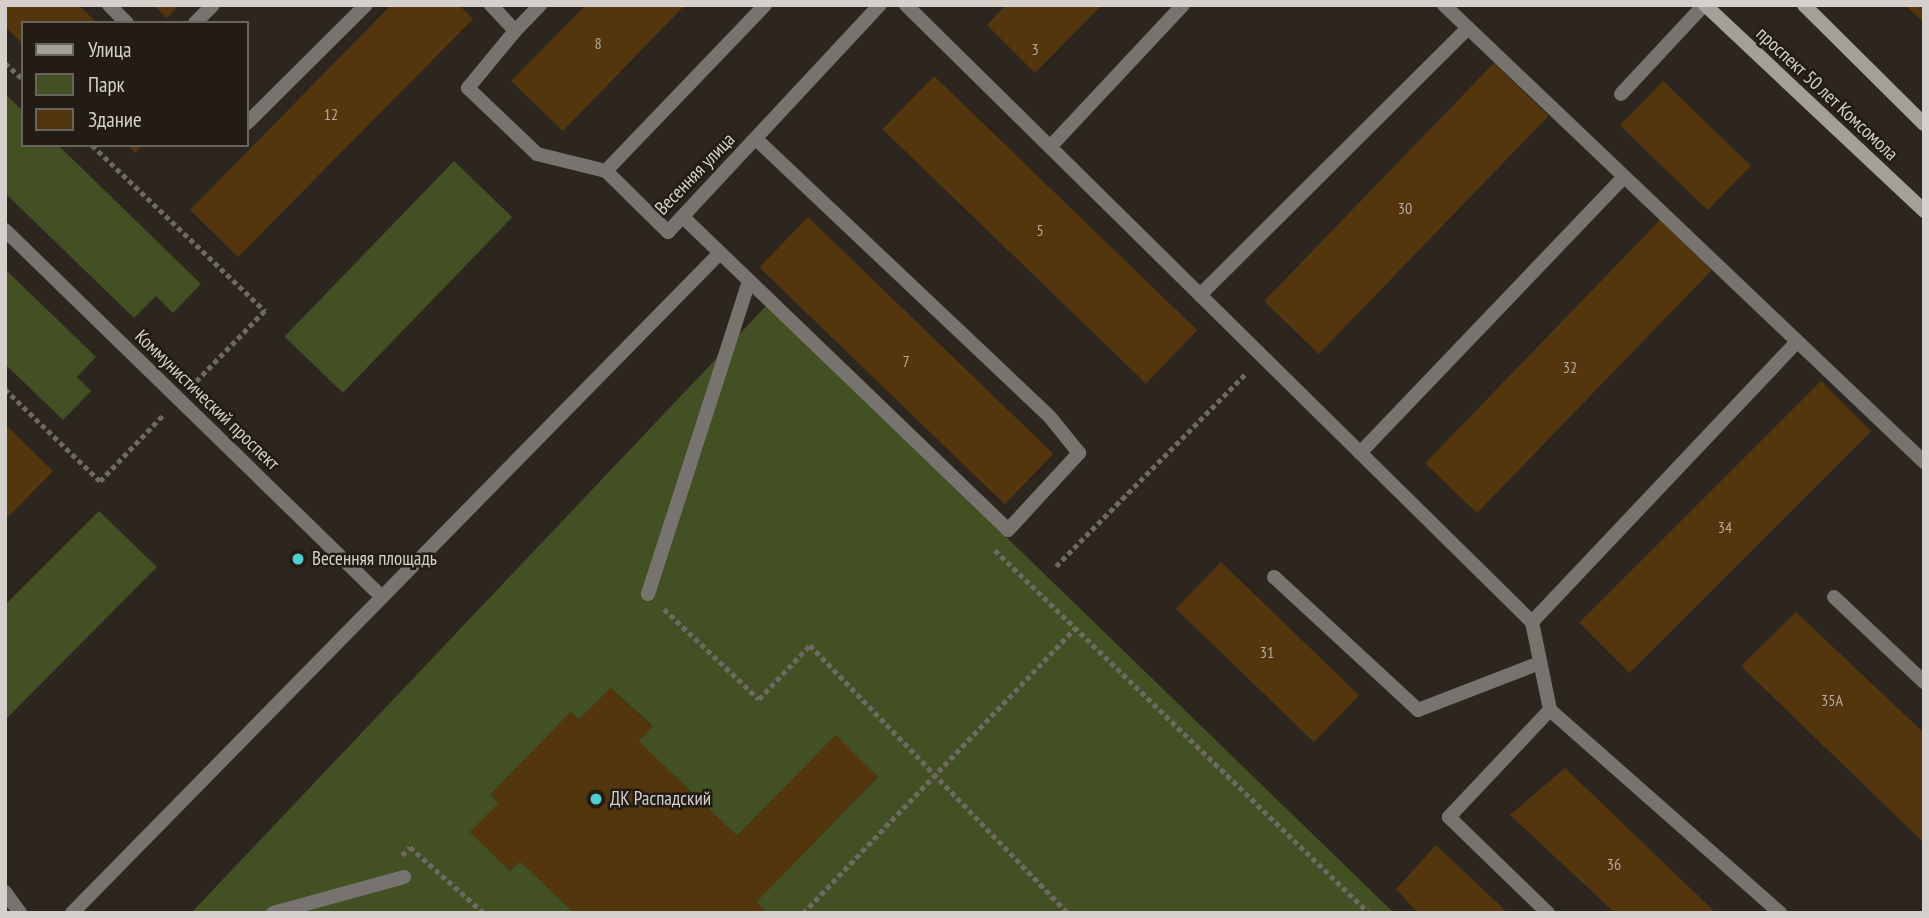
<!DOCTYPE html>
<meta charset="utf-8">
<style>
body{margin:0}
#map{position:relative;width:1929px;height:918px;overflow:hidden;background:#2c261f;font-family:"PT Sans Narrow",sans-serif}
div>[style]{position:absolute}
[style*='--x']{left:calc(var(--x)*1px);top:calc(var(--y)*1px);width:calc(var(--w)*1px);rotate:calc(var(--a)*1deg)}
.green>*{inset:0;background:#425024;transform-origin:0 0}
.building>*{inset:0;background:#53360e;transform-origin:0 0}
.path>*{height:4.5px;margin-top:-2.25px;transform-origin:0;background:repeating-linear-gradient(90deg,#6f6964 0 5px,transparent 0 8.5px)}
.lane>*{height:14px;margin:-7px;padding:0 7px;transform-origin:7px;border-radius:7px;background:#777470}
.street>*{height:14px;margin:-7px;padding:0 7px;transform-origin:7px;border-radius:7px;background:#777470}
.secondary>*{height:14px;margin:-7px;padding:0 7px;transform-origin:7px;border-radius:7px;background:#a4a099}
.dots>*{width:19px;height:19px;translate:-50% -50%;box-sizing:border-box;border:4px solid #221c15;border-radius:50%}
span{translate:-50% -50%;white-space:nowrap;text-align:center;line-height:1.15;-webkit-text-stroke:5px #221c15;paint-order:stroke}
.number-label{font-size:16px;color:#b4aa9c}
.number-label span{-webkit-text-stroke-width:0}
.street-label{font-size:19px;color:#d5d0cc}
.poi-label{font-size:19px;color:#d5d0cc}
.left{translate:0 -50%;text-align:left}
.frame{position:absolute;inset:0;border:7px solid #d5d0cc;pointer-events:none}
.legend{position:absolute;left:21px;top:21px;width:228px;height:126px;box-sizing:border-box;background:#221c15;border:2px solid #6a645e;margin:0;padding:9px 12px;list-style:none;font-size:21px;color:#d5d0cc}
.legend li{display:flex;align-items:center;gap:14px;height:35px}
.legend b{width:35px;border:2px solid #6a645e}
</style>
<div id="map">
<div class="green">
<div style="clip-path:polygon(5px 94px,23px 111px,23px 145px,58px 145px,201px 284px,173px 313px,156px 296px,134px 318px,5px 193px)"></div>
<div style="left:454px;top:161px;width:81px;height:244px;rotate:44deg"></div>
<div style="clip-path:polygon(5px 269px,96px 357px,77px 377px,91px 391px,63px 420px,5px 364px)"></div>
<div style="clip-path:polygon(767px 305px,1394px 913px,767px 913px,756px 902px,878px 777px,835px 736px,737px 836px,638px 741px,652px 726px,611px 688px,579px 720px,571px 712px,491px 794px,499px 803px,470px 832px,510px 871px,520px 861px,574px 913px,191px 913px)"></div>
<div style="clip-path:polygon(99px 511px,157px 567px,5px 720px,5px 605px)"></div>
</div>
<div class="building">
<div style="clip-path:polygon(5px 5px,79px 5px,97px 23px,23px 23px,23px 44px,5px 27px)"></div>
<div style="clip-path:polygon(153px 5px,179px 5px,167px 18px)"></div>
<div style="clip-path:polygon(391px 5px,459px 5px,473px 19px,238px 257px,190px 210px)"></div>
<div style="clip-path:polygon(586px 5px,685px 5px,563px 131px,511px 81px)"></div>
<div style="clip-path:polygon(1006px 5px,1102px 5px,1035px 73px,987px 25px)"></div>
<div style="clip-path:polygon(1905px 5px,1924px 5px,1924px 23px)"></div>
<div style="left:1494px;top:63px;width:76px;height:331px;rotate:44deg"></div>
<div style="left:934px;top:76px;width:366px;height:74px;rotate:44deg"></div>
<div style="left:1663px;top:81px;width:122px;height:62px;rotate:44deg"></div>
<div style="clip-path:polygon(128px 145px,142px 145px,135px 153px)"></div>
<div style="left:808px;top:217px;width:341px;height:70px;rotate:44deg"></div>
<div style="left:1660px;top:220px;width:72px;height:338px;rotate:44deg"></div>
<div style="left:1821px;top:381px;width:71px;height:342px;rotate:45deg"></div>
<div style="clip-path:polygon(5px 424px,53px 471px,5px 520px)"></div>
<div style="left:1221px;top:562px;width:192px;height:65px;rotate:44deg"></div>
<div style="clip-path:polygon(1796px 612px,1924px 733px,1924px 843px,1741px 666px)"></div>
<div style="clip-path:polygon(611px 688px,652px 727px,638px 741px,737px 836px,836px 735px,878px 777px,756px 902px,767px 913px,574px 913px,520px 861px,510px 871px,470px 832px,499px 803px,490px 795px,571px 712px,579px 720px)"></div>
<div style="clip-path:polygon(1565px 768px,1716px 913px,1615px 913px,1510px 815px)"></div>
<div style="clip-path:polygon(1436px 845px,1508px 913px,1418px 913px,1396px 889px)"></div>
</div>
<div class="path">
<div style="--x:5;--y:63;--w:24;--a:42"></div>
<div style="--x:92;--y:145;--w:240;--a:43.8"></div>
<div style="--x:265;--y:311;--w:102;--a:134.2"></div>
<div style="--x:5;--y:389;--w:132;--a:44.1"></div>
<div style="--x:100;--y:481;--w:91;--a:-46.3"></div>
<div style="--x:995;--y:550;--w:521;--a:44.14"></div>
<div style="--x:1056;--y:566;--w:272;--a:-45.4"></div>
<div style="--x:664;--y:609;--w:131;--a:43.5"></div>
<div style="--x:759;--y:699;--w:74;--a:-46.6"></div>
<div style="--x:810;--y:645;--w:372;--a:46.1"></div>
<div style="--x:402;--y:855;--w:11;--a:-45"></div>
<div style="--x:410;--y:847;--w:99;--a:41.7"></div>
<div style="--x:803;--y:913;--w:394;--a:-46.3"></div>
</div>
<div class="lane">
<div style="--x:109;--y:5;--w:25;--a:45"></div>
<div style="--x:491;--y:5;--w:35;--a:47"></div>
<div style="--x:515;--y:31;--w:36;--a:-46"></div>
<div style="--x:906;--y:5;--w:879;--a:44.59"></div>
<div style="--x:1532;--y:622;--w:90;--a:78.4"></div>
<div style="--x:1550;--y:710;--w:307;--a:41.4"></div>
<div style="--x:1444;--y:5;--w:663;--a:43.59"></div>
<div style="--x:195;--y:23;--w:25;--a:-45"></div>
<div style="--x:515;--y:31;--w:74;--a:129.5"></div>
<div style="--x:468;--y:88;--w:95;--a:43.7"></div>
<div style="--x:537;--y:154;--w:71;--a:13.8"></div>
<div style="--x:1621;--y:94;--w:122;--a:-47"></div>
<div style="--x:247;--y:123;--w:168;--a:-44.8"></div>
<div style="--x:1050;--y:147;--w:195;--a:-46.9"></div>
<div style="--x:683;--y:217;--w:451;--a:43.9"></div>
<div style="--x:1008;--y:530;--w:105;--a:-47.3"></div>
<div style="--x:1079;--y:453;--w:48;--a:-129"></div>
<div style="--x:1049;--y:416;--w:403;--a:-136.6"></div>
<div style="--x:1200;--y:295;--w:378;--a:-44.9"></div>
<div style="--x:1360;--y:453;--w:382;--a:-46.3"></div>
<div style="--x:1274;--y:577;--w:196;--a:42.7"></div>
<div style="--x:1418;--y:710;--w:131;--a:-21.1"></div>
<div style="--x:648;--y:594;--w:329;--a:-72.1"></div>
<div style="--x:1834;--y:597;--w:124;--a:43.4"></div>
<div style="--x:1532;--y:622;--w:386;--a:-46.6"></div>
<div style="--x:273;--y:913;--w:136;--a:-15.4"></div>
<div style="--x:1548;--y:913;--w:138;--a:-135.9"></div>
<div style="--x:1449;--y:817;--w:147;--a:-46.7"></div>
</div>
<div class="street">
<div style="--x:765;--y:5;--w:230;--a:133.8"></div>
<div style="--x:606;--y:171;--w:87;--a:44.5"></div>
<div style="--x:668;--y:232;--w:311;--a:-47"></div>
<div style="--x:5;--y:230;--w:526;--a:44.23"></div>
<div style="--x:5;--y:892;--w:26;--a:54"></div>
<div style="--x:72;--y:913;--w:925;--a:-45.53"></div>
</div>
<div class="secondary">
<div style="--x:1705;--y:5;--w:301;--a:43.2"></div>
<div style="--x:1804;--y:5;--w:169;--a:44.8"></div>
</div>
<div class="dots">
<div style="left:298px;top:559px;background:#52cdcd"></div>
<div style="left:596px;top:799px;background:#52cdcd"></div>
</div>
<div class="number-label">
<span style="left:598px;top:43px">8</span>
<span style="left:1035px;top:49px">3</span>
<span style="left:331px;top:114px">12</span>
<span style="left:1405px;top:208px">30</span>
<span style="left:1040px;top:230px">5</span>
<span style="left:906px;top:361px">7</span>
<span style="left:1570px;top:367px">32</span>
<span style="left:1725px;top:527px">34</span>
<span style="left:1267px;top:652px">31</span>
<span style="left:1832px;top:700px">35А</span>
<span style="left:1614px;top:864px">36</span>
</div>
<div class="street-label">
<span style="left:1827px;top:94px;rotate:43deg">проспект 50 лет Комсомола</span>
<span style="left:695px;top:174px;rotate:-46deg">Весенняя улица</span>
<span style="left:207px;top:400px;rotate:44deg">Коммунистический проспект</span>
</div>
<div class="poi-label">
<span class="left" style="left:312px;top:559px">Весенняя площадь</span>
<span class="left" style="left:610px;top:799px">ДК Распадский</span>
</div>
<div class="frame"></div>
<ul class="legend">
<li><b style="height:9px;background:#a4a099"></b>Улица</li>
<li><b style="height:19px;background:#425024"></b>Парк</li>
<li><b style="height:19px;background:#53360e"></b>Здание</li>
</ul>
</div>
